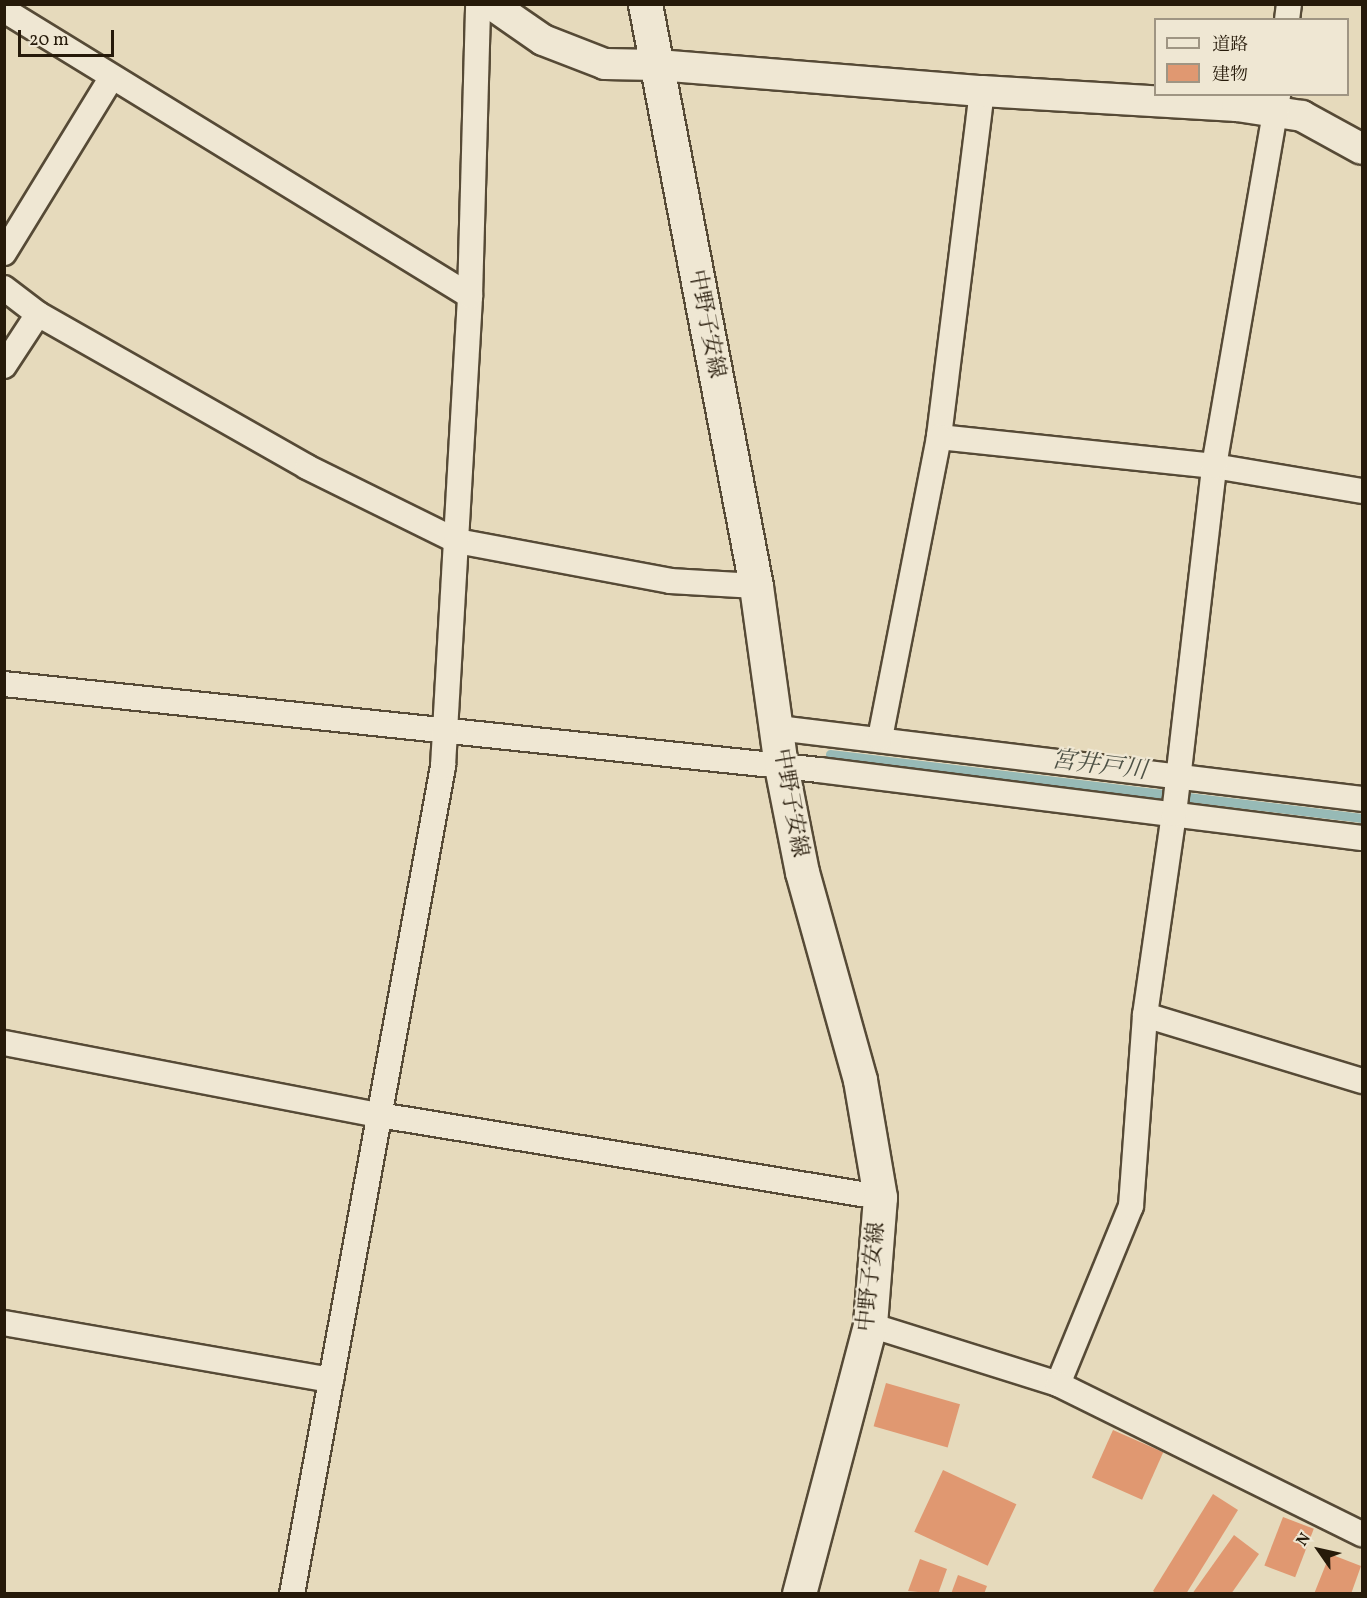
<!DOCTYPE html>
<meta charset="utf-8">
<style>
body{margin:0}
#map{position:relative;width:1367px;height:1598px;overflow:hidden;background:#e6dabc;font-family:Vollkorn,"Noto Serif JP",serif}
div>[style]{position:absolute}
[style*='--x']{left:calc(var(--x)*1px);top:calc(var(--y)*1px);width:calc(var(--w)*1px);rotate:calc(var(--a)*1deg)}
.stream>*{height:9px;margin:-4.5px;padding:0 4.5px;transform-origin:4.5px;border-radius:4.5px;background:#97bab6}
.building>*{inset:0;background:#e09871;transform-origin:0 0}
.roads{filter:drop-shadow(2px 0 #564a36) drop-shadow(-2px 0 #564a36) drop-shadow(0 2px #564a36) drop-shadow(0 -2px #564a36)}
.minor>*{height:24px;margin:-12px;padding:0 12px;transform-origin:12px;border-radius:12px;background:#efe7d3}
.tertiary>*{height:30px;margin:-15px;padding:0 15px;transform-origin:15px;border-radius:15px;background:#efe7d3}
.secondary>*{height:33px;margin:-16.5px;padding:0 16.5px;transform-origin:16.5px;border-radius:16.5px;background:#efe7d3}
span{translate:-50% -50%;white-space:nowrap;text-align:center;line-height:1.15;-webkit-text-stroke:4.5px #efe7d3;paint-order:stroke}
.street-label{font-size:22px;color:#261a0a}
.water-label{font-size:24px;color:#4e5246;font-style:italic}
.frame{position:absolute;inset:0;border:6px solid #261a0a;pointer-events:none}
.legend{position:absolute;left:1154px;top:18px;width:195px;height:78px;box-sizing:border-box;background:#efe7d3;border:2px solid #9f9583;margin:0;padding:8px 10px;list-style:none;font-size:18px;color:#261a0a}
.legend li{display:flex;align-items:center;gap:12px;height:30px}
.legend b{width:30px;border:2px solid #9f9583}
.north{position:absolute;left:1289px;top:1520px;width:60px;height:60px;-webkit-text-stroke:4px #efe7d3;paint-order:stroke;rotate:304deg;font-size:16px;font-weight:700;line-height:24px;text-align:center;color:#261a0a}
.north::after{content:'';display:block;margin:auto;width:21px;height:27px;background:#261a0a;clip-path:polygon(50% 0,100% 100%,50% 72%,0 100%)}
.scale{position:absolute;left:18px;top:30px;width:96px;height:27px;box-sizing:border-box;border:3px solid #261a0a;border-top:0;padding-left:8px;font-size:18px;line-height:21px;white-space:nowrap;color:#261a0a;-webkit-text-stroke:4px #efe7d3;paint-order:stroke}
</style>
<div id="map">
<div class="stream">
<div style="--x:830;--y:754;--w:536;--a:6.86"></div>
</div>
<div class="building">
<div style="left:886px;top:1383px;width:77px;height:45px;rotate:16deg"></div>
<div style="left:1113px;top:1430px;width:55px;height:52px;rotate:24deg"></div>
<div style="left:943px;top:1470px;width:81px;height:68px;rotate:25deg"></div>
<div style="clip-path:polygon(1213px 1494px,1238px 1510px,1186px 1594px,1157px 1594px,1153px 1591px)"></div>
<div style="left:1283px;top:1517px;width:33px;height:52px;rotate:21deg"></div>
<div style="clip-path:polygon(1234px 1535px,1259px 1554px,1231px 1594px,1192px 1594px)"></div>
<div style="clip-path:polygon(1330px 1554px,1361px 1566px,1351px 1594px,1314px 1594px)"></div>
<div style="clip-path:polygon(920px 1559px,947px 1569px,938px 1594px,908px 1591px)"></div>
<div style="clip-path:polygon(958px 1575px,987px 1586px,984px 1594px,951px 1594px)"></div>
</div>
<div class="roads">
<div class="minor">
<div style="--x:4;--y:10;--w:547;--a:31.54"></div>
<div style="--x:1287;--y:20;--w:16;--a:-83"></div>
<div style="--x:982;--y:91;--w:349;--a:97.1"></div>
<div style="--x:939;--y:437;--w:277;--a:6"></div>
<div style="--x:1214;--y:466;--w:150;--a:9.6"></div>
<div style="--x:4;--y:253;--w:206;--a:-58.5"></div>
<div style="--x:4;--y:288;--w:43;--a:37.4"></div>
<div style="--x:38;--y:314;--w:309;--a:29.6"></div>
<div style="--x:307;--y:467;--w:167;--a:26.3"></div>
<div style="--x:457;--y:541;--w:217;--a:10.6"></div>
<div style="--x:670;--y:581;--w:86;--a:3.3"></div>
<div style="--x:4;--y:366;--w:62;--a:-56.8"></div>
<div style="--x:4;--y:684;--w:820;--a:6.02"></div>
<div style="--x:819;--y:770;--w:547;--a:7.14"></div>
<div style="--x:778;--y:728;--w:588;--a:6.93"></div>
<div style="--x:880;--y:738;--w:307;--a:-78.9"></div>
<div style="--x:1145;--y:1015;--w:227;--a:16.9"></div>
<div style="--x:4;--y:1043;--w:382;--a:10.9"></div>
<div style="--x:379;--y:1115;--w:508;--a:9.3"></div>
<div style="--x:4;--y:1323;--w:332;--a:9.9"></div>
<div style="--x:870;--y:1325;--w:197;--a:17.4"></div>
<div style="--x:1058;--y:1384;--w:192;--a:-67.7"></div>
<div style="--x:1131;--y:1206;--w:192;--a:-85.8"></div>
<div style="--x:1145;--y:1015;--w:203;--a:-81.8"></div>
<div style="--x:1174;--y:814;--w:350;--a:-83.4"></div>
<div style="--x:1214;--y:466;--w:377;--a:-80.2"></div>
<div style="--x:1058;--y:1384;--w:339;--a:26.3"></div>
<div style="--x:292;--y:1594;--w:842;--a:-79.66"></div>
<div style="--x:443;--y:766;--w:471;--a:-86.7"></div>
<div style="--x:470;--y:296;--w:292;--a:-88.4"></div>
</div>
<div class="tertiary">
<div style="--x:491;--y:4;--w:63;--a:34.7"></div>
<div style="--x:543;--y:40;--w:66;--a:21.2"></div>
<div style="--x:605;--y:64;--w:52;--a:1.1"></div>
<div style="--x:657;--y:65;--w:326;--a:4.6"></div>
<div style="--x:982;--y:91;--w:255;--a:3.4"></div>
<div style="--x:1237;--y:106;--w:66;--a:8.7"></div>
<div style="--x:1302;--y:116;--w:68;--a:28.8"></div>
</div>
<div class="secondary">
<div style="--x:645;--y:4;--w:592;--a:79.2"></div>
<div style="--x:756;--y:586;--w:182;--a:82.1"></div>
<div style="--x:781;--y:766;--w:108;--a:78.8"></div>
<div style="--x:802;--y:872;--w:216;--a:74.4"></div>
<div style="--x:860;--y:1080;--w:119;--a:80.3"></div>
<div style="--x:880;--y:1197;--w:128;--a:94.5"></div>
<div style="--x:870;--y:1325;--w:278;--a:104.8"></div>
</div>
</div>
<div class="street-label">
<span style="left:706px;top:324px;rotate:79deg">中野子安線</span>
<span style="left:790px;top:803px;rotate:80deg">中野子安線</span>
<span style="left:872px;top:1277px;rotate:-84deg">中野子安線</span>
</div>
<div class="water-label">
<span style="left:1099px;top:767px;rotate:7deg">宮井戸川</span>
</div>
<div class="frame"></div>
<ul class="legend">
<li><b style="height:8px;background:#efe7d3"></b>道路</li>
<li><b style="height:16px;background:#e09871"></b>建物</li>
</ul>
<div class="north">N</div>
<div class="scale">20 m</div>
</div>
